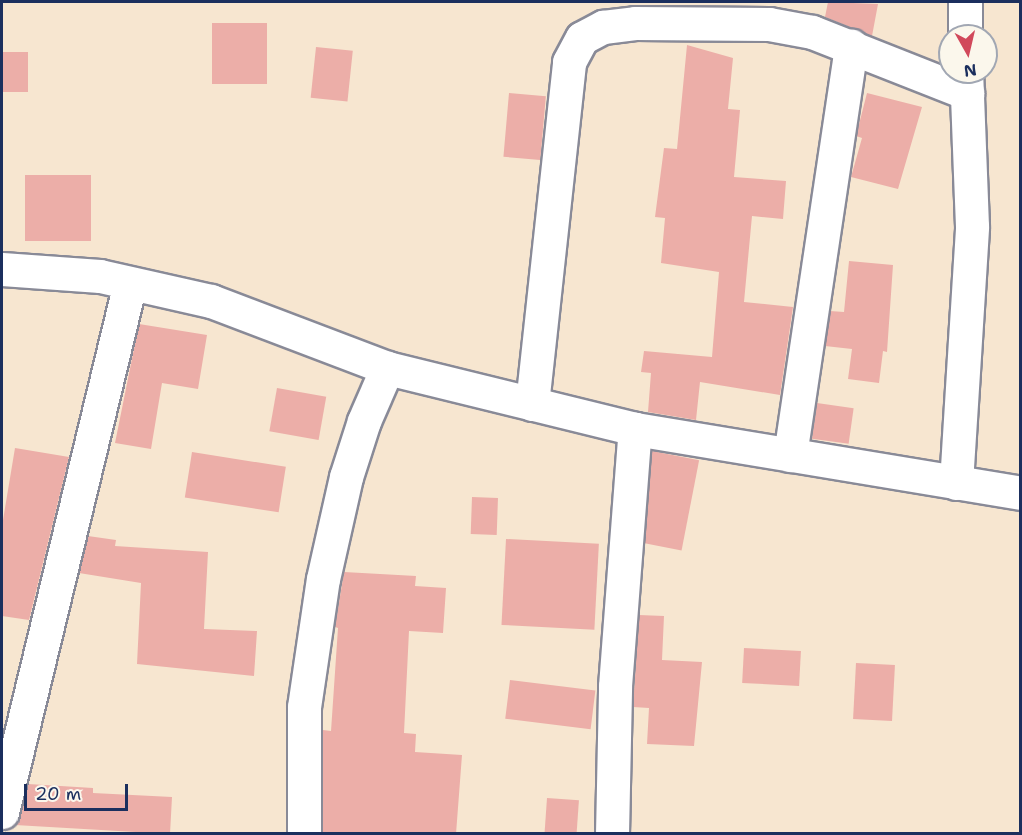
<!DOCTYPE html>
<style>
body{margin:0}
#map{position:relative;width:1022px;height:835px;overflow:hidden;background:#f7e6d0;font-family:"Shantell Sans",sans-serif}
div>[style]{position:absolute}
[style*='--x']{left:calc(var(--x)*1px);top:calc(var(--y)*1px);width:calc(var(--w)*1px);rotate:calc(var(--a)*1deg)}
.building>*{inset:0;background:#ecaea8;transform-origin:0 0}
.roads{filter:drop-shadow(2px 0 #898a97) drop-shadow(-2px 0 #898a97) drop-shadow(0 2px #898a97) drop-shadow(0 -2px #898a97)}
.minor>*{height:33px;margin:-16.5px;padding:0 16.5px;transform-origin:16.5px;border-radius:16.5px;background:#fff}
span{translate:-50% -50%;white-space:nowrap;text-align:center;line-height:1.15;-webkit-text-stroke:6px #fbf7ec;paint-order:stroke}
.frame{position:absolute;inset:0;border:3px solid #1b2f5e;pointer-events:none}
.north{position:absolute;left:938px;top:24px;width:60px;height:60px;box-sizing:border-box;background:#fbf7ec;border:2px solid #a1a7b3;border-radius:50%;rotate:172deg;font-size:16px;font-weight:700;line-height:24px;text-align:center;color:#1b2f5e}
.north::after{content:'';display:block;margin:auto;width:21px;height:27px;background:#d1495b;clip-path:polygon(50% 0,100% 100%,50% 72%,0 100%)}
.scale{position:absolute;left:24px;top:784px;width:104px;height:27px;box-sizing:border-box;border:3px solid #1b2f5e;border-top:0;padding-left:8px;font-size:18px;line-height:21px;white-space:nowrap;color:#1b2f5e;-webkit-text-stroke:4px #fbf7ec;paint-order:stroke}
</style>
<div id="map">
<div class="building">
<div style="clip-path:polygon(828px 2px,878px 4px,872px 36px,825px 17px)"></div>
<div style="left:212px;top:23px;width:55px;height:61px"></div>
<div style="clip-path:polygon(687px 45px,733px 58px,728px 109px,740px 110px,734px 177px,786px 181px,783px 219px,752px 216px,744px 302px,793px 307px,780px 395px,700px 382px,696px 420px,648px 412px,651px 373px,641px 372px,644px 351px,712px 357px,719px 272px,661px 263px,665px 218px,655px 217px,664px 148px,677px 149px)"></div>
<div style="left:316px;top:47px;width:37px;height:51px;rotate:6deg"></div>
<div style="left:2px;top:52px;width:26px;height:40px"></div>
<div style="left:509px;top:93px;width:37px;height:64px;rotate:5deg"></div>
<div style="clip-path:polygon(867px 93px,922px 107px,898px 189px,851px 177px,862px 138px,856px 136px)"></div>
<div style="left:25px;top:175px;width:66px;height:66px"></div>
<div style="clip-path:polygon(849px 261px,893px 265px,887px 352px,883px 351px,879px 383px,848px 379px,852px 349px,825px 346px,830px 311px,844px 312px)"></div>
<div style="clip-path:polygon(139px 324px,207px 335px,198px 389px,162px 383px,151px 449px,115px 443px)"></div>
<div style="left:277px;top:388px;width:50px;height:44px;rotate:10deg"></div>
<div style="left:817px;top:403px;width:37px;height:36px;rotate:8deg"></div>
<div style="clip-path:polygon(15px 448px,69px 457px,29px 620px,2px 616px,2px 526px)"></div>
<div style="left:652px;top:451px;width:48px;height:92px;rotate:11deg"></div>
<div style="left:192px;top:452px;width:95px;height:46px;rotate:9deg"></div>
<div style="left:472px;top:497px;width:26px;height:37px;rotate:2deg"></div>
<div style="clip-path:polygon(88px 536px,116px 540px,115px 546px,208px 552px,204px 629px,257px 631px,254px 676px,137px 664px,141px 583px,79px 573px)"></div>
<div style="left:506px;top:539px;width:93px;height:86px;rotate:3deg"></div>
<div style="clip-path:polygon(344px 572px,416px 576px,415px 586px,446px 588px,443px 633px,409px 631px,404px 733px,416px 734px,415px 752px,462px 755px,456px 834px,323px 834px,323px 730px,331px 731px,338px 628px,335px 627px)"></div>
<div style="clip-path:polygon(639px 615px,664px 616px,662px 660px,702px 662px,694px 746px,647px 744px,649px 708px,633px 707px)"></div>
<div style="left:744px;top:648px;width:57px;height:35px;rotate:3deg"></div>
<div style="left:856px;top:663px;width:39px;height:56px;rotate:3deg"></div>
<div style="left:510px;top:680px;width:86px;height:39px;rotate:7deg"></div>
<div style="clip-path:polygon(28px 784px,93px 788px,93px 793px,172px 797px,170px 834px,15px 825px)"></div>
<div style="left:547px;top:798px;width:32px;height:36px;rotate:4deg"></div>
</div>
<div class="roads">
<div class="minor">
<div style="--x:965;--y:2;--w:34;--a:90"></div>
<div style="--x:2;--y:269;--w:98;--a:4.1"></div>
<div style="--x:100;--y:276;--w:114;--a:12.7"></div>
<div style="--x:211;--y:301;--w:188;--a:20.8"></div>
<div style="--x:387;--y:368;--w:255;--a:13.8"></div>
<div style="--x:635;--y:429;--w:390;--a:9.4"></div>
<div style="--x:532;--y:404;--w:344;--a:-83.8"></div>
<div style="--x:569;--y:62;--w:27;--a:-62"></div>
<div style="--x:582;--y:38;--w:24;--a:-28"></div>
<div style="--x:603;--y:27;--w:32;--a:-7"></div>
<div style="--x:635;--y:23;--w:134;--a:0.4"></div>
<div style="--x:769;--y:24;--w:44;--a:10.5"></div>
<div style="--x:812;--y:32;--w:167;--a:21.5"></div>
<div style="--x:790;--y:455;--w:414;--a:-81.5"></div>
<div style="--x:956;--y:483;--w:257;--a:-86.4"></div>
<div style="--x:972;--y:226;--w:154;--a:-92.2"></div>
<div style="--x:2;--y:812;--w:544;--a:-76.4"></div>
<div style="--x:304;--y:834;--w:127;--a:-90"></div>
<div style="--x:304;--y:707;--w:129;--a:-81.6"></div>
<div style="--x:323;--y:579;--w:105;--a:-77.3"></div>
<div style="--x:346;--y:477;--w:59;--a:-72.2"></div>
<div style="--x:364;--y:421;--w:58;--a:-66.5"></div>
<div style="--x:612;--y:834;--w:148;--a:-88.8"></div>
<div style="--x:615;--y:686;--w:258;--a:-85.6"></div>
</div>
</div>
<div class="frame"></div>
<div class="north">N</div>
<div class="scale">20 m</div>
</div>
